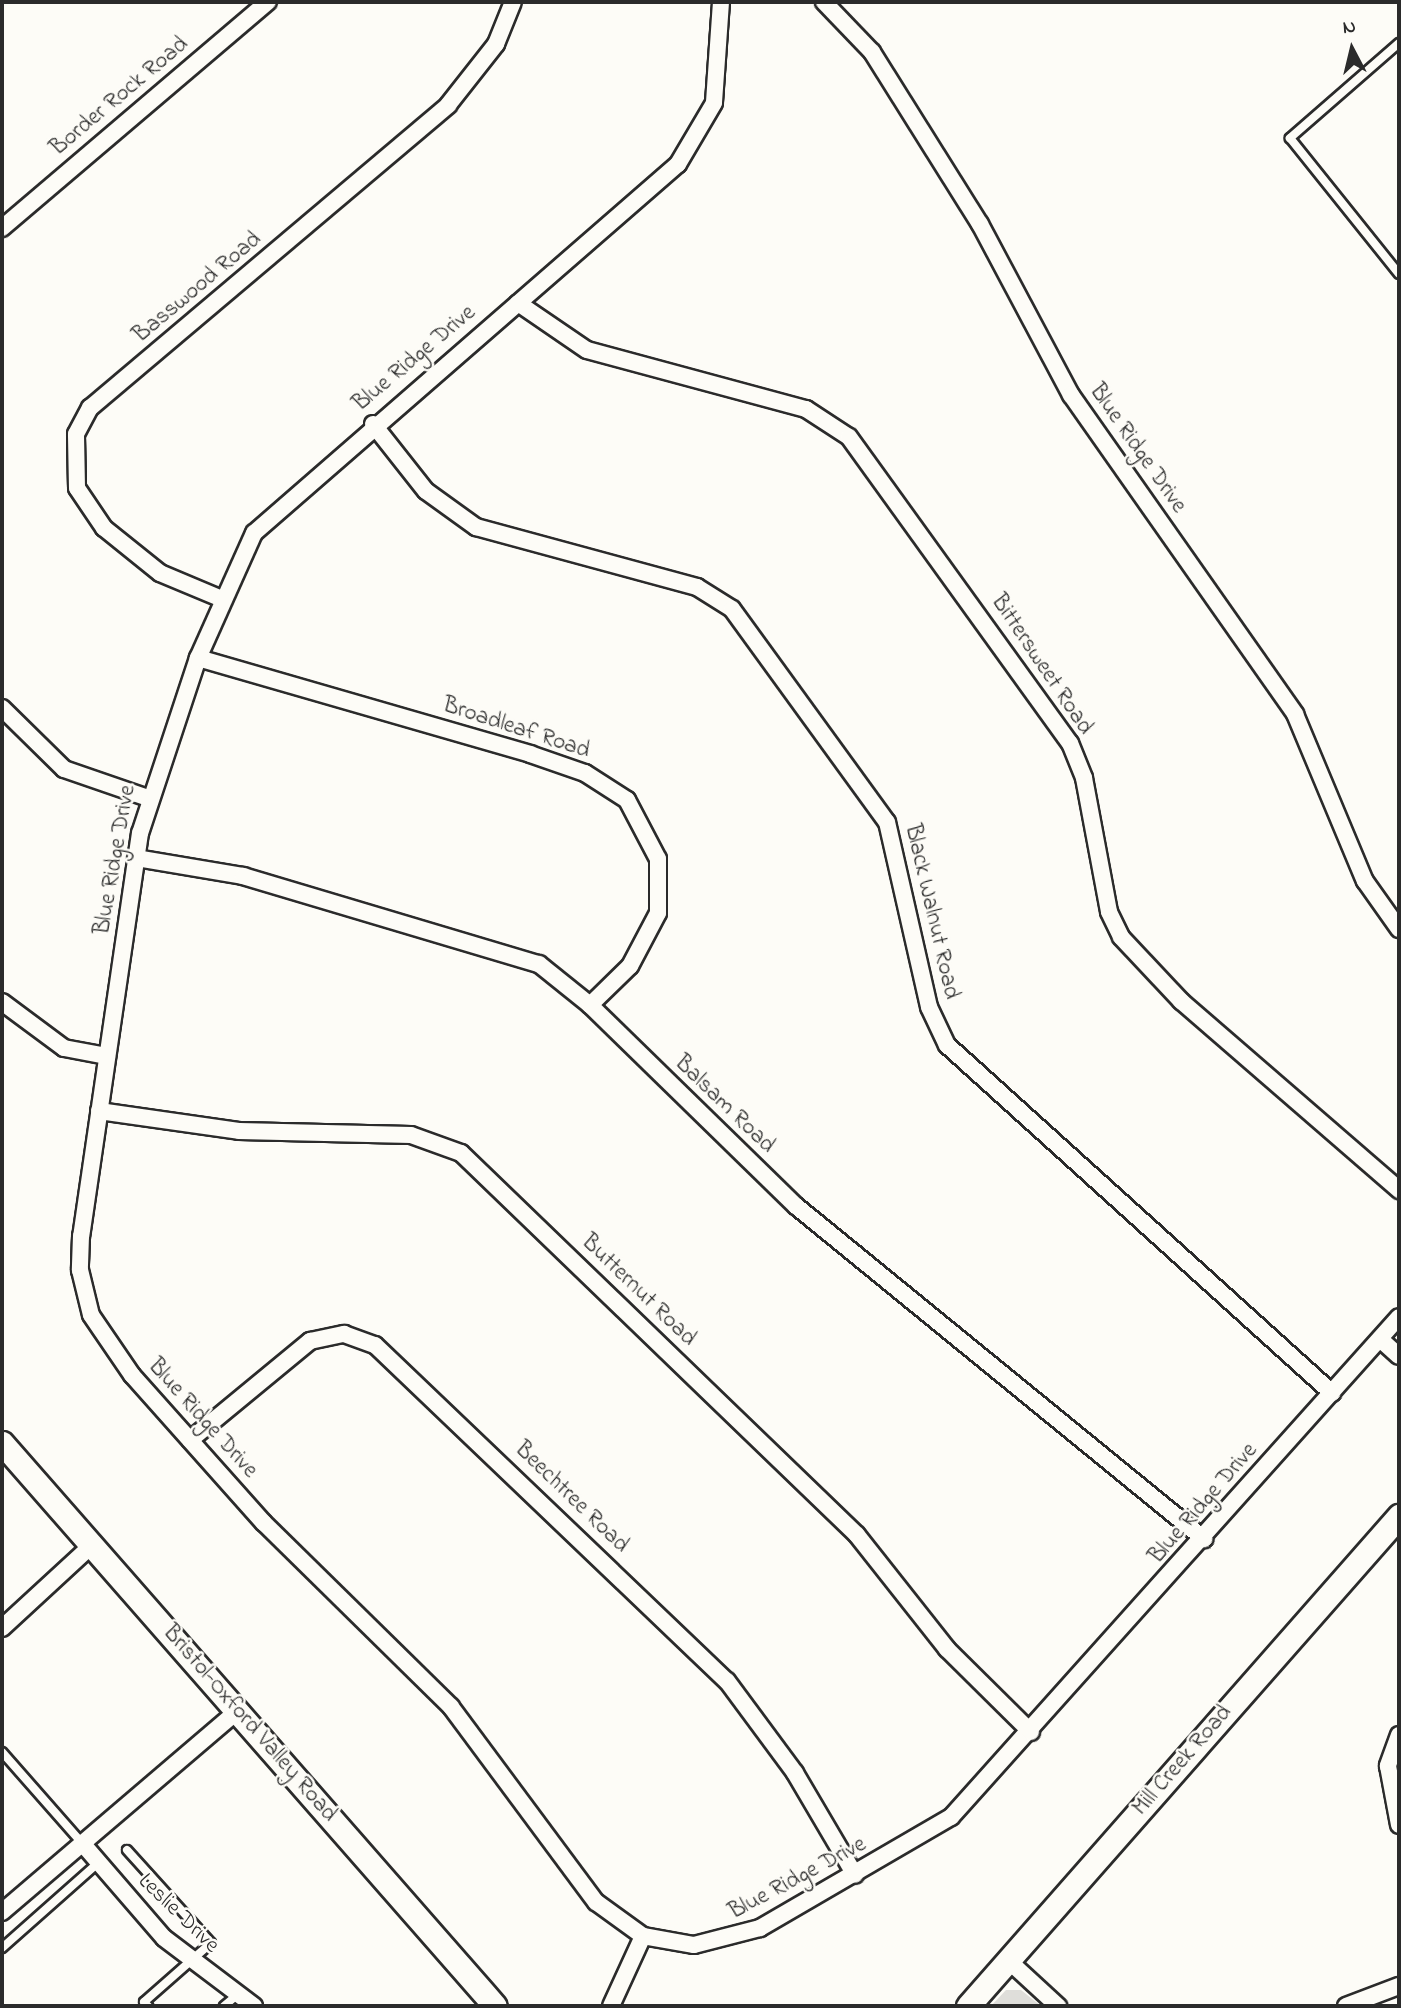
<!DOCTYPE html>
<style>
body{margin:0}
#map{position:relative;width:1401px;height:2008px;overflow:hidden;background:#fdfcf7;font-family:"Indie Flower",sans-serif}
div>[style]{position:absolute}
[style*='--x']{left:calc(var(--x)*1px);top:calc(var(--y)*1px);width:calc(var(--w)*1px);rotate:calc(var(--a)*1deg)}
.green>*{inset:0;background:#dfdeda}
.roads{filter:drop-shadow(2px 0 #2b2b2b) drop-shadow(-2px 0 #2b2b2b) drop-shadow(0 2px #2b2b2b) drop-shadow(0 -2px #2b2b2b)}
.lane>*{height:8px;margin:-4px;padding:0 4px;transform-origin:4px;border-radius:4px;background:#fdfcf7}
.street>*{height:16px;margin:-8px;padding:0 8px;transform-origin:8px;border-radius:8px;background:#fdfcf7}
.secondary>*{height:23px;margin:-11.5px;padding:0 11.5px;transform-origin:11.5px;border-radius:11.5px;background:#fdfcf7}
span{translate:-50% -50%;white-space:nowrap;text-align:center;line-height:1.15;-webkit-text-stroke:5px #fdfcf7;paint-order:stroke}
.street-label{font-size:23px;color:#2b2b2b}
.frame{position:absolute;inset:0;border:4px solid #2b2b2b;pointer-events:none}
.north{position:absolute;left:1317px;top:14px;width:70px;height:70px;-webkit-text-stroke:5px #fdfcf7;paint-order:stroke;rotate:353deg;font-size:19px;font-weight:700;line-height:28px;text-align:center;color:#2b2b2b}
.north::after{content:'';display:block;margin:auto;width:24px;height:32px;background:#2b2b2b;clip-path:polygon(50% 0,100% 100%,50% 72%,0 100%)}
</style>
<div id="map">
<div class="green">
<div style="clip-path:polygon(1006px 1990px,1021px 1990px,1041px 2006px,991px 2006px)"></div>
</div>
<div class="roads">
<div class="lane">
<div style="--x:1399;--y:43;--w:145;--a:138.9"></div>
<div style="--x:1290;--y:138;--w:174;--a:51.3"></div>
<div style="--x:2;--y:1752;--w:121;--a:48.7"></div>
<div style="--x:127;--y:1850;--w:125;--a:47.9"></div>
<div style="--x:211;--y:1943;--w:89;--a:138.6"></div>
<div style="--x:144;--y:2002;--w:6;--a:45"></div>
<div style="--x:2;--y:1948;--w:127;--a:-41.5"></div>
<div style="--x:224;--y:2006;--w:16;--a:-40"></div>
</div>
<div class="street">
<div style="--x:721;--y:2;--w:101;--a:94"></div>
<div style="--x:714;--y:103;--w:71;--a:120.5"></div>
<div style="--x:678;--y:164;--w:562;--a:138.97"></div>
<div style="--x:254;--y:533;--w:137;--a:114.1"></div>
<div style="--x:198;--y:658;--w:184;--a:108.3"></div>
<div style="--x:140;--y:833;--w:407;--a:98.3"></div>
<div style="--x:81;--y:1236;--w:34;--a:92"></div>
<div style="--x:80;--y:1270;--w:46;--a:76.3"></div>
<div style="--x:91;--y:1315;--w:73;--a:55.7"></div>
<div style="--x:132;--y:1375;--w:198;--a:48.3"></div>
<div style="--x:264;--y:1523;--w:262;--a:44.5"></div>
<div style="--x:451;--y:1707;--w:243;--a:53.4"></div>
<div style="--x:596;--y:1902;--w:58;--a:35.9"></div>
<div style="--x:643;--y:1936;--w:52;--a:10"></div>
<div style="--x:694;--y:1945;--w:68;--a:-14.4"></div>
<div style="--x:760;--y:1928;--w:221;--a:-30.2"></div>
<div style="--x:951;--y:1817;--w:671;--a:-48.14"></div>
<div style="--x:824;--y:2;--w:69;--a:46.2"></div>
<div style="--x:872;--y:52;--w:203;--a:57.9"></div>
<div style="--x:980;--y:224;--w:194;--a:62"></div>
<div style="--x:1071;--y:395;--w:390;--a:54.9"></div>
<div style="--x:1295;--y:714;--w:181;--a:67.3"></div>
<div style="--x:1365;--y:881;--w:59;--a:54.7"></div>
<div style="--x:2;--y:228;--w:349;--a:-40.4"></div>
<div style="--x:518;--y:303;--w:83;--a:34.3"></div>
<div style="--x:587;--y:350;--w:227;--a:15.1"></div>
<div style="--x:806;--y:409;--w:51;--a:33.1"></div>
<div style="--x:849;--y:437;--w:377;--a:54.2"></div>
<div style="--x:1070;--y:743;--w:38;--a:68"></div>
<div style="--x:1084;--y:778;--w:136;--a:79.4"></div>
<div style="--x:1109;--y:912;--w:28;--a:64"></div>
<div style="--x:1121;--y:937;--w:88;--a:46.8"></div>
<div style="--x:1181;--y:1001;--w:289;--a:40.9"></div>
<div style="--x:373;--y:424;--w:85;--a:51.7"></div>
<div style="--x:426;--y:491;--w:62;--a:35.8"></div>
<div style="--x:476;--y:527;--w:229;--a:15.2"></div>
<div style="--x:697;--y:587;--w:41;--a:32.2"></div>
<div style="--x:732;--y:609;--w:263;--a:54"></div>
<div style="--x:887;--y:822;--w:190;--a:77.2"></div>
<div style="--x:929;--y:1007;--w:42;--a:64.7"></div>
<div style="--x:947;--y:1045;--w:519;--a:42.11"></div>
<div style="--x:222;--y:599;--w:67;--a:-157.2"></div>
<div style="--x:160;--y:573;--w:72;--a:-141.2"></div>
<div style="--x:104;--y:528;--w:48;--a:-124"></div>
<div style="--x:77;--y:488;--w:54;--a:-91.1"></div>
<div style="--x:76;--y:434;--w:30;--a:-62"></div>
<div style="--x:90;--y:408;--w:469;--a:-40.2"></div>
<div style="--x:448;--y:105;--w:78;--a:-51.8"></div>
<div style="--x:496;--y:44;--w:45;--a:-68"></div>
<div style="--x:198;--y:658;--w:346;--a:16.1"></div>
<div style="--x:530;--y:754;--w:58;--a:19.1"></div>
<div style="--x:585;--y:773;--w:50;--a:32.7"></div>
<div style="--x:627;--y:800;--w:67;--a:62.3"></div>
<div style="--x:658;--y:859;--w:54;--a:90"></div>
<div style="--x:658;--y:913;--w:60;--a:117.8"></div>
<div style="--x:630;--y:966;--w:56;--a:135.7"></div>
<div style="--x:2;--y:708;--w:87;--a:44.5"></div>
<div style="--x:64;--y:769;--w:89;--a:19"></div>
<div style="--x:136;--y:858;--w:109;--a:9.5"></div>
<div style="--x:243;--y:876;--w:309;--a:16.6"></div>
<div style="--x:539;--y:964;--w:65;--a:38.8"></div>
<div style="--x:590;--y:1005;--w:288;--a:44.3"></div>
<div style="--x:796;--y:1206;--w:527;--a:39.22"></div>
<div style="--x:2;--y:1002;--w:77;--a:36.6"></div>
<div style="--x:64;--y:1048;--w:44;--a:10.5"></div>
<div style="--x:99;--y:1111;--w:141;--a:8.1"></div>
<div style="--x:239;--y:1131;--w:172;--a:1.3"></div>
<div style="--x:411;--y:1135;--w:53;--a:19.8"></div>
<div style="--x:461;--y:1153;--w:550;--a:43.97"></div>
<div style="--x:857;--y:1535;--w:145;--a:51.7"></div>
<div style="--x:947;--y:1649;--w:118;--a:44.7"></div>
<div style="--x:1380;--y:1339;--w:25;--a:42"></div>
<div style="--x:190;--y:1440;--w:156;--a:-39.5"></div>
<div style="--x:310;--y:1341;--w:35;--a:-12"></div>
<div style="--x:344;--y:1334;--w:33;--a:20"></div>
<div style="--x:375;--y:1345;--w:487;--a:43.7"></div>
<div style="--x:727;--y:1681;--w:114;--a:53.5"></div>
<div style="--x:795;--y:1773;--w:118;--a:59.5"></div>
<div style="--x:2;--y:1628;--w:122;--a:-42.7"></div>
<div style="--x:1399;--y:1735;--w:33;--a:110"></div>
<div style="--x:1388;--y:1766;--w:60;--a:79.4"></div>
<div style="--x:82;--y:1843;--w:125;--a:49.2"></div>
<div style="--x:164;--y:1938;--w:113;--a:37.1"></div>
<div style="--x:2;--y:1912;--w:309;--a:-40.5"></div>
<div style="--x:1009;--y:1961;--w:67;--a:42.6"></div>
<div style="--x:611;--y:2006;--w:77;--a:-65.4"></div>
<div style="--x:1346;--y:2006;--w:57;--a:-20.7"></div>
</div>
<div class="secondary">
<div style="--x:2;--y:1443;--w:748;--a:48.79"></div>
<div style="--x:968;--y:2006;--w:653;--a:-48.67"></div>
</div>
</div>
<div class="street-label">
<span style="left:120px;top:97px;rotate:-40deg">Border Rock Road</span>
<span style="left:198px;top:288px;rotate:-40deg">Basswood Road</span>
<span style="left:415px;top:359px;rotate:-40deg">Blue Ridge Drive</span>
<span style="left:1137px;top:449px;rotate:55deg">Blue Ridge Drive</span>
<span style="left:1041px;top:665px;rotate:56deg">Bittersweet Road</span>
<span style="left:516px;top:729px;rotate:18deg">Broadleaf Road</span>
<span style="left:116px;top:860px;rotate:-80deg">Blue Ridge Drive</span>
<span style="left:931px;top:912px;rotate:77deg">Black Walnut Road</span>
<span style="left:724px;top:1105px;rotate:44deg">Balsam Road</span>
<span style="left:638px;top:1291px;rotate:44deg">Butternut Road</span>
<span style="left:202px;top:1419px;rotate:48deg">Blue Ridge Drive</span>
<span style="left:571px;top:1498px;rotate:44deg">Beechtree Road</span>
<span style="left:1204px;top:1504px;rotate:-49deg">Blue Ridge Drive</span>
<span style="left:249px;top:1724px;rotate:49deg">Bristol-Oxford Valley Road</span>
<span style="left:1183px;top:1761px;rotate:-49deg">Mill Creek Road</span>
<span style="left:798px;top:1879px;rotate:-28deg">Blue Ridge Drive</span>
<span style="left:178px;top:1914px;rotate:44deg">Leslie Drive</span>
</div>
<div class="frame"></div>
<div class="north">N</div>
</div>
